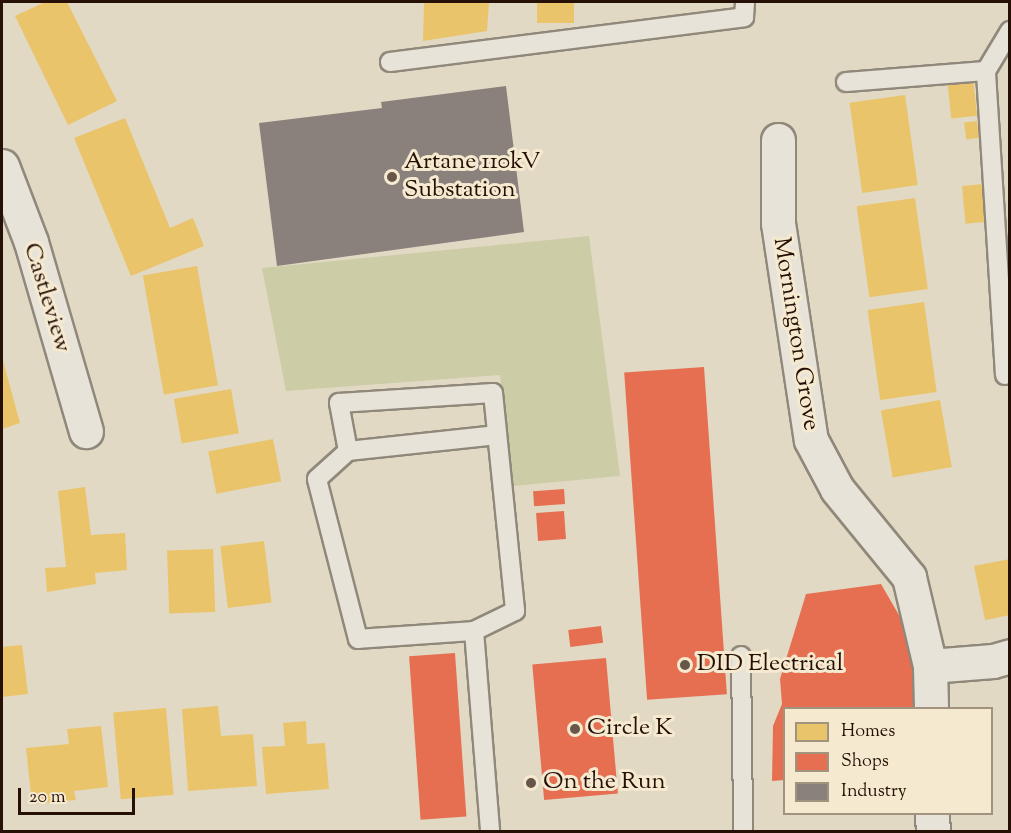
<!DOCTYPE html>
<style>
body{margin:0}
#map{position:relative;width:1011px;height:833px;overflow:hidden;background:#e2d9c4;font-family:"Sorts Mill Goudy",serif}
div>[style]{position:absolute}
[style*='--x']{left:calc(var(--x)*1px);top:calc(var(--y)*1px);width:calc(var(--w)*1px);rotate:calc(var(--a)*1deg)}
.green>*{inset:0;background:#cccca6}
.homes>*{inset:0;background:#e9c46a;transform-origin:0 0}
.shops>*{inset:0;background:#e76f51;transform-origin:0 0}
.industry>*{inset:0;background:#8a817c}
.roads{filter:drop-shadow(2px 0 #90887a) drop-shadow(-2px 0 #90887a) drop-shadow(0 2px #90887a) drop-shadow(0 -2px #90887a)}
.lane>*{height:18px;margin:-9px;padding:0 9px;transform-origin:9px;border-radius:9px;background:#e8e3d8}
.street>*{height:33px;margin:-16.5px;padding:0 16.5px;transform-origin:16.5px;border-radius:16.5px;background:#e8e3d8}
.dots>*{width:16px;height:16px;translate:-50% -50%;box-sizing:border-box;border:3px solid #f5ead0;border-radius:50%}
span{translate:-50% -50%;white-space:nowrap;text-align:center;line-height:1.15;-webkit-text-stroke:6px #f5ead0;paint-order:stroke}
.poi-label{font-size:24px;color:#261006}
.left{translate:0 -50%;text-align:left}
.street-label{font-size:24px;color:#261006}
.frame{position:absolute;inset:0;border:3px solid #261006;pointer-events:none}
.legend{position:absolute;left:783px;top:707px;width:210px;height:108px;box-sizing:border-box;background:#f5ead0;border:2px solid #a2937f;margin:0;padding:8px 10px;list-style:none;font-size:18px;color:#261006}
.legend li{display:flex;align-items:center;gap:12px;height:30px}
.legend b{width:30px;border:2px solid #a2937f}
.scale{position:absolute;left:18px;top:788px;width:117px;height:27px;box-sizing:border-box;border:3px solid #261006;border-top:0;padding-left:8px;font-size:18px;line-height:21px;white-space:nowrap;color:#261006;-webkit-text-stroke:4px #f5ead0;paint-order:stroke}
</style>
<div id="map">
<div class="green">
<div style="clip-path:polygon(589px 236px,620px 476px,513px 486px,500px 375px,286px 391px,262px 268px)"></div>
</div>
<div class="homes">
<div style="clip-path:polygon(45px 2px,67px 2px,117px 101px,68px 125px,15px 16px)"></div>
<div style="clip-path:polygon(424px 2px,489px 2px,487px 31px,423px 41px)"></div>
<div style="left:537px;top:2px;width:37px;height:21px"></div>
<div style="left:973px;top:77px;width:39px;height:26px;rotate:84deg"></div>
<div style="left:905px;top:95px;width:91px;height:56px;rotate:82deg"></div>
<div style="clip-path:polygon(125px 118px,170px 228px,193px 218px,204px 246px,131px 276px,74px 138px)"></div>
<div style="left:977px;top:121px;width:17px;height:13px;rotate:83deg"></div>
<div style="left:984px;top:184px;width:38px;height:22px;rotate:85deg"></div>
<div style="left:915px;top:198px;width:92px;height:59px;rotate:82deg"></div>
<div style="left:197px;top:266px;width:121px;height:55px;rotate:80deg"></div>
<div style="left:924px;top:302px;width:91px;height:57px;rotate:82deg"></div>
<div style="clip-path:polygon(2px 357px,20px 423px,2px 429px)"></div>
<div style="left:231px;top:389px;width:45px;height:58px;rotate:80deg"></div>
<div style="left:940px;top:400px;width:68px;height:60px;rotate:80deg"></div>
<div style="left:273px;top:439px;width:43px;height:66px;rotate:79deg"></div>
<div style="clip-path:polygon(85px 487px,91px 535px,125px 533px,127px 570px,95px 573px,96px 584px,47px 592px,45px 568px,66px 567px,58px 491px)"></div>
<div style="left:264px;top:541px;width:62px;height:44px;rotate:83deg"></div>
<div style="left:213px;top:549px;width:63px;height:46px;rotate:88deg"></div>
<div style="clip-path:polygon(1010px 559px,1010px 615px,985px 620px,974px 566px)"></div>
<div style="clip-path:polygon(22px 645px,28px 694px,2px 697px,2px 647px)"></div>
<div style="clip-path:polygon(218px 706px,221px 736px,253px 734px,257px 786px,188px 791px,182px 709px)"></div>
<div style="left:166px;top:708px;width:87px;height:53px;rotate:85deg"></div>
<div style="clip-path:polygon(306px 721px,307px 744px,325px 743px,329px 789px,266px 794px,262px 747px,285px 746px,283px 723px)"></div>
<div style="clip-path:polygon(101px 726px,108px 787px,74px 791px,76px 800px,32px 804px,26px 748px,69px 744px,67px 729px)"></div>
</div>
<div class="shops">
<div style="left:704px;top:367px;width:328px;height:80px;rotate:86deg"></div>
<div style="left:564px;top:489px;width:15px;height:31px;rotate:86deg"></div>
<div style="left:564px;top:511px;width:28px;height:28px;rotate:86deg"></div>
<div style="clip-path:polygon(881px 584px,907px 629px,918px 708px,784px 708px,784px 780px,772px 781px,773px 726px,782px 704px,780px 679px,806px 594px)"></div>
<div style="left:601px;top:626px;width:17px;height:33px;rotate:83deg"></div>
<div style="left:455px;top:653px;width:164px;height:46px;rotate:86deg"></div>
<div style="left:606px;top:658px;width:136px;height:74px;rotate:85deg"></div>
</div>
<div class="industry">
<div style="clip-path:polygon(506px 86px,524px 232px,277px 266px,259px 123px,382px 108px,381px 102px)"></div>
</div>
<div class="roads">
<div class="lane">
<div style="--x:390;--y:62;--w:357;--a:-7.2"></div>
<div style="--x:744;--y:17;--w:15;--a:-86"></div>
<div style="--x:846;--y:82;--w:140;--a:-4.5"></div>
<div style="--x:1005;--y:375;--w:305;--a:-93.6"></div>
<div style="--x:986;--y:71;--w:47;--a:-59"></div>
<div style="--x:493;--y:393;--w:219;--a:84.2"></div>
<div style="--x:515;--y:611;--w:46;--a:154"></div>
<div style="--x:474;--y:631;--w:116;--a:176.1"></div>
<div style="--x:358;--y:639;--w:165;--a:-104.4"></div>
<div style="--x:317;--y:479;--w:42;--a:-42.1"></div>
<div style="--x:348;--y:451;--w:49;--a:-100.6"></div>
<div style="--x:339;--y:403;--w:154;--a:-3.7"></div>
<div style="--x:348;--y:451;--w:150;--a:-6.1"></div>
<div style="--x:474;--y:631;--w:202;--a:85.4"></div>
<div style="--x:741;--y:656;--w:176;--a:89.3"></div>
</div>
<div class="street">
<div style="--x:778;--y:140;--w:83;--a:90"></div>
<div style="--x:778;--y:223;--w:219;--a:81.4"></div>
<div style="--x:811;--y:440;--w:55;--a:62"></div>
<div style="--x:837;--y:489;--w:114;--a:50.7"></div>
<div style="--x:909;--y:577;--w:91;--a:76.7"></div>
<div style="--x:930;--y:666;--w:42;--a:88.6"></div>
<div style="--x:2;--y:166;--w:81;--a:69.1"></div>
<div style="--x:31;--y:242;--w:197;--a:73.8"></div>
<div style="--x:930;--y:666;--w:63;--a:-4.5"></div>
<div style="--x:993;--y:661;--w:18;--a:-16"></div>
<div style="--x:932;--y:814;--w:18;--a:87"></div>
</div>
</div>
<div class="dots">
<div style="left:392px;top:177px;background:#685648"></div>
<div style="left:685px;top:665px;background:#685648"></div>
<div style="left:575px;top:729px;background:#685648"></div>
<div style="left:531px;top:783px;background:#685648"></div>
</div>
<div class="poi-label">
<span class="left" style="left:404px;top:177px">Artane 110kV<br>Substation</span>
<span class="left" style="left:697px;top:665px">DID Electrical</span>
<span class="left" style="left:587px;top:729px">Circle K</span>
<span class="left" style="left:543px;top:783px">On the Run</span>
</div>
<div class="street-label">
<span style="left:46px;top:298px;rotate:73deg">Castleview</span>
<span style="left:795px;top:334px;rotate:81deg">Mornington Grove</span>
</div>
<div class="frame"></div>
<ul class="legend">
<li><b style="height:16px;background:#e9c46a"></b>Homes</li>
<li><b style="height:16px;background:#e76f51"></b>Shops</li>
<li><b style="height:16px;background:#8a817c"></b>Industry</li>
</ul>
<div class="scale">20 m</div>
</div>
